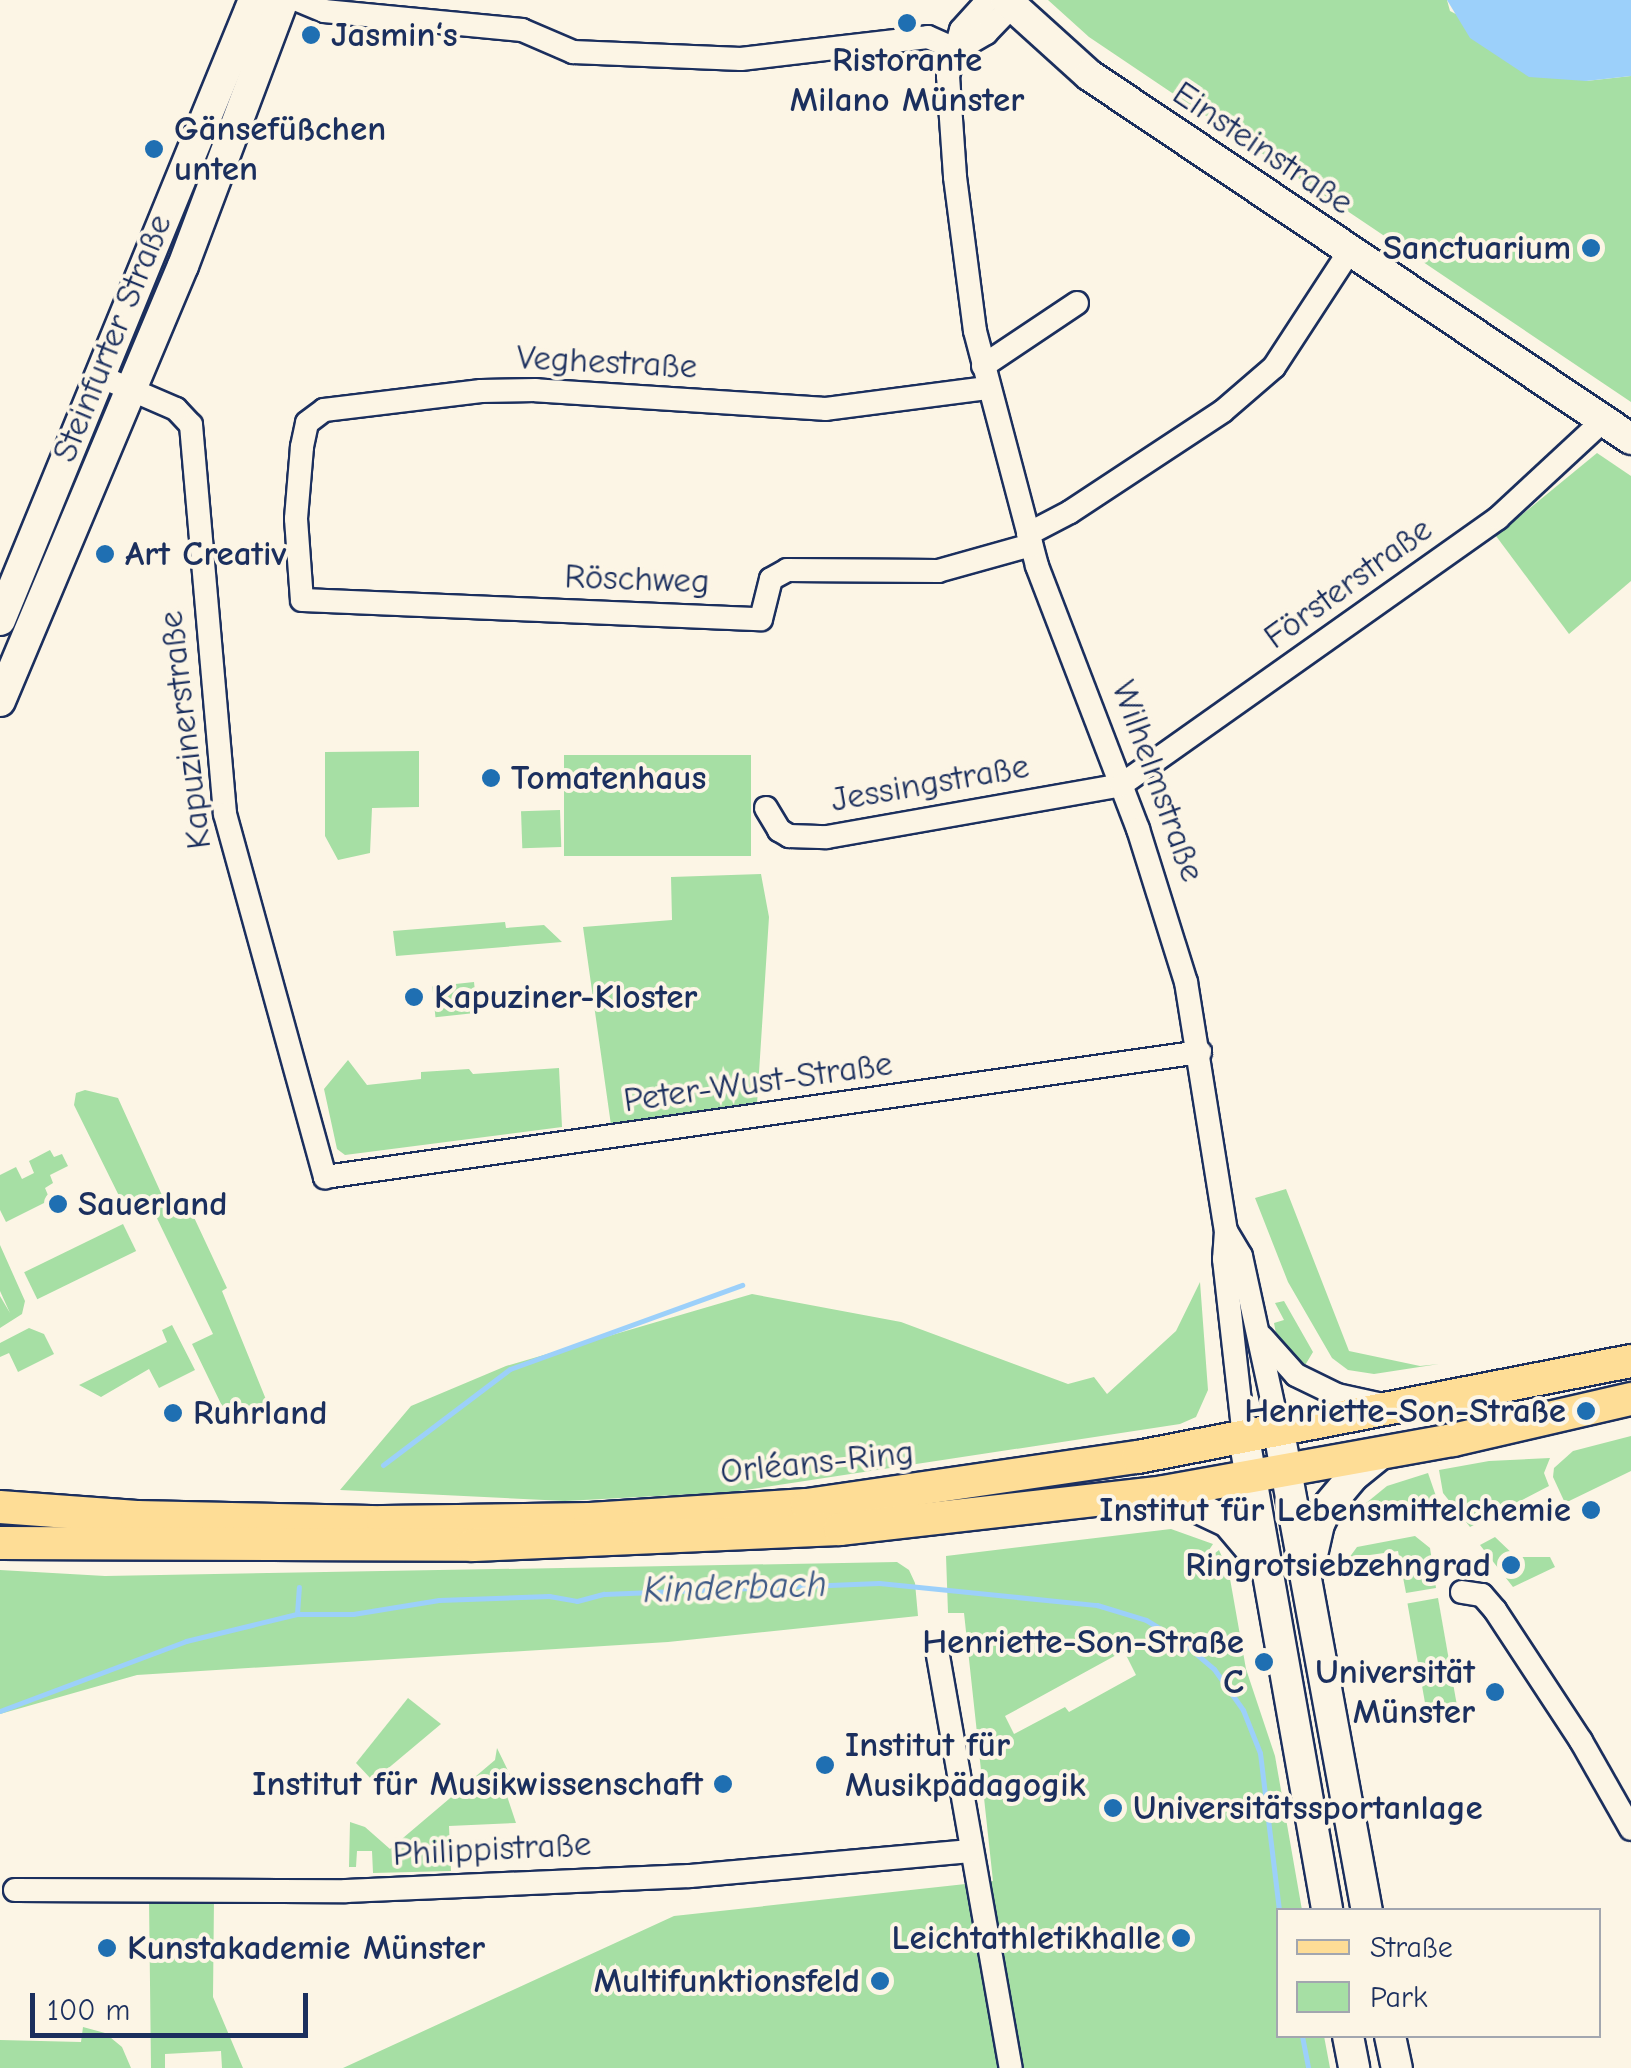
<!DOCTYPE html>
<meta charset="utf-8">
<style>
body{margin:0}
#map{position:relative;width:1631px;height:2068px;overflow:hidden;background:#fcf5e5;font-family:"Comic Neue",sans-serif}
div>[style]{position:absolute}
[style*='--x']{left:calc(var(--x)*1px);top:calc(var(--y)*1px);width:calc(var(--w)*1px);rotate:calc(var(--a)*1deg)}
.green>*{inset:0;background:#a6dfa4;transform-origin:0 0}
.water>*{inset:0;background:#9cd0fa}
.stream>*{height:5px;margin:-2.5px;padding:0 2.5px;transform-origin:2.5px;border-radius:2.5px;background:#9cd0fa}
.roads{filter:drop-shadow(2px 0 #1b2f5e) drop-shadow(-2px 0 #1b2f5e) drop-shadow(0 2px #1b2f5e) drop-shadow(0 -2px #1b2f5e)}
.minor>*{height:22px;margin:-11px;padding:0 11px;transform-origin:11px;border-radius:11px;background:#fcf5e5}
.secondary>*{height:30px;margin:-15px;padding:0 15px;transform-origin:15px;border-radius:15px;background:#fcf5e5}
.primary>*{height:32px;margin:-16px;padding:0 16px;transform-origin:16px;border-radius:16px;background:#fedd96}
.dots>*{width:28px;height:28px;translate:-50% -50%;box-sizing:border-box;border:5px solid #fcf5e5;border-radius:50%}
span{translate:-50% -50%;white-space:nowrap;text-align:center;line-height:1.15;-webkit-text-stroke:8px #fcf5e5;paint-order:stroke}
.poi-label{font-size:35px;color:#1b2f5e;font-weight:700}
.left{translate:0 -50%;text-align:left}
.right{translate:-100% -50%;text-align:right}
.street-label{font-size:35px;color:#1b2f5e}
.water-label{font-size:38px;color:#3b5785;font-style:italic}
.legend{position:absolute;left:1276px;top:1908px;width:325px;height:130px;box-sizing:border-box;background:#fcf5e5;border:2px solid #a2a6af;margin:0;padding:12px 18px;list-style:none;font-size:30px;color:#1b2f5e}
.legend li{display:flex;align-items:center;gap:20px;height:50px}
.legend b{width:50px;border:2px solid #a2a6af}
.scale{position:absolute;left:30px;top:1993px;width:278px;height:45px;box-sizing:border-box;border:5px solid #1b2f5e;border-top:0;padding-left:12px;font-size:30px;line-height:35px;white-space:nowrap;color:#1b2f5e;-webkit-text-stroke:8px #fcf5e5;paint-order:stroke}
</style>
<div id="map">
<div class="green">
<div style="clip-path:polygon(1048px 0,1447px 0,1450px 11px,1586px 81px,1631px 76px,1631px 402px,1089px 37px)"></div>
<div style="clip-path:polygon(1597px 453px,1631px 476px,1631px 581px,1569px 634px,1496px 536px)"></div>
<div style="clip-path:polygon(419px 751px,419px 807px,372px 808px,370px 853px,338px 860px,325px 836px,325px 752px)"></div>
<div style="left:564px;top:755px;width:187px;height:101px"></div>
<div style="left:560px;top:810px;width:37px;height:39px;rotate:88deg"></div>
<div style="clip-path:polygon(761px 874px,769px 917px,757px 1104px,611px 1125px,583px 927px,672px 920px,671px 877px)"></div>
<div style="clip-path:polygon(505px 922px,506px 928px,544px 925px,562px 942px,396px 956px,393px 931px)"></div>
<div style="left:474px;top:982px;width:31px;height:42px;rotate:84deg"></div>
<div style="clip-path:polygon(348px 1060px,367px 1085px,421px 1079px,421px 1072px,469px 1069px,473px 1074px,559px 1068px,562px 1127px,345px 1155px,337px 1149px,324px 1089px)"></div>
<div style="clip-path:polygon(85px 1090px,118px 1098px,166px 1204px,184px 1196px,227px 1288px,222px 1291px,267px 1402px,237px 1412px,224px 1410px,192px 1344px,213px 1334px,151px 1206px,129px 1216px,74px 1105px,76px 1093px)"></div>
<div style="clip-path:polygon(50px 1150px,54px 1157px,62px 1154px,68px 1166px,50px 1175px,53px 1183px,45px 1188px,50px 1200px,6px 1222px,0 1210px,0 1175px,16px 1167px,22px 1179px,34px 1173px,29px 1161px)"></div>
<div style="clip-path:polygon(1286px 1189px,1349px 1351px,1420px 1366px,1439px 1364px,1374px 1374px,1348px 1370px,1332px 1358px,1288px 1282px,1255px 1198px)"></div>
<div style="left:123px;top:1224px;width:30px;height:110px;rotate:64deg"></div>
<div style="clip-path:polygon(0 1245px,25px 1301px,22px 1314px,0 1328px,0 1296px,10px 1313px,0 1291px)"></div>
<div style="clip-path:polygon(1200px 1282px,1208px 1390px,1196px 1417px,1180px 1424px,732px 1492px,565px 1501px,340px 1490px,411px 1406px,506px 1366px,752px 1294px,901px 1322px,1068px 1384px,1094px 1377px,1107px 1394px,1176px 1331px)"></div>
<div style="clip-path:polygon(1284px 1301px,1313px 1352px,1304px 1367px,1277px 1339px,1274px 1323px,1284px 1320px,1275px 1303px)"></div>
<div style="clip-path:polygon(172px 1325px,195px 1370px,159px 1388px,149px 1369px,101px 1397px,79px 1385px,167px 1342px,162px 1330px)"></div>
<div style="clip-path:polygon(29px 1328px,44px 1334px,54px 1354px,18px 1372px,9px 1353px,0 1357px,0 1343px)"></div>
<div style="clip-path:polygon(1631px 1436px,1631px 1471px,1565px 1503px,1553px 1477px,1554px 1468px,1573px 1451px)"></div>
<div style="clip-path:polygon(1550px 1458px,1544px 1473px,1549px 1486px,1470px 1527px,1443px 1493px,1439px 1470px,1489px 1461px)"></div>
<div style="clip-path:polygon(1428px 1473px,1439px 1505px,1436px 1509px,1373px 1515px,1360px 1508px,1387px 1486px)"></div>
<div style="clip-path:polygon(evenodd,1171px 1529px,1213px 1544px,1209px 1550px,1214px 1554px,1219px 1550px,1229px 1573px,1246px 1669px,1275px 1756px,1302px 1910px,1278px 1910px,1278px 2036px,1324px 2036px,1330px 2068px,343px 2068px,674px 1916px,993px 1881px,964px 1613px,948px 1613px,946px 1556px,1171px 1529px,1120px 1653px,1125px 1653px,1136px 1675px,1069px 1712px,1065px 1707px,1014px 1734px,1005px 1716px,1120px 1653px)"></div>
<div style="clip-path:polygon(1415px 1536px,1430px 1548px,1436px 1588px,1406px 1593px,1398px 1551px,1349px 1558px,1357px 1547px)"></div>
<div style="clip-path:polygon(1495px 1537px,1516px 1557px,1550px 1557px,1555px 1567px,1513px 1587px,1480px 1545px)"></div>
<div style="clip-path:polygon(897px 1562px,909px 1570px,915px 1583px,918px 1616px,668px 1642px,137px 1675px,0 1714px,0 1570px,105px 1576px)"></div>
<div style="left:1438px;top:1598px;width:116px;height:31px;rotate:80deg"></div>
<div style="clip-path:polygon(408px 1698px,441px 1724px,373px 1781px,356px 1763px)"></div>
<div style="clip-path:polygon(497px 1748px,514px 1783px,521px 1781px,523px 1787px,506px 1793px,516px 1823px,449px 1826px,451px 1871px,373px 1873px,372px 1851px,357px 1851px,356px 1867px,349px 1867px,350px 1822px,365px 1827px,390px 1849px,495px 1760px)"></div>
<div style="clip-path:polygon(149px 1899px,214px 1899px,213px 1997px,243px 2068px,222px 2068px,221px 2051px,165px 2054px,165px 2068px,151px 2068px)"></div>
<div style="clip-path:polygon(83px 2027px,105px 2033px,122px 2047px,131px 2068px,0 2068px,0 2040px,81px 2042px)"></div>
</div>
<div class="water">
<div style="clip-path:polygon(1447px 0,1631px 0,1631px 76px,1586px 81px,1529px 77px,1470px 38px)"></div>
</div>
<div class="stream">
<div style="--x:383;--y:1465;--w:159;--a:-37.1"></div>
<div style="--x:510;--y:1369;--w:247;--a:-19.9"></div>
<div style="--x:297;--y:1614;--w:27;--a:-86"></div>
<div style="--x:0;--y:1711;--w:199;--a:-20.6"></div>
<div style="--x:186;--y:1641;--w:114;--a:-13.7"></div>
<div style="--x:297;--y:1614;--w:56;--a:0"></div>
<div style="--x:353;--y:1614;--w:87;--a:-9.2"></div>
<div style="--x:439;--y:1600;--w:110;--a:-2.1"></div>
<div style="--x:549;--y:1596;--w:28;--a:10"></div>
<div style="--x:577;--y:1601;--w:28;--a:-15"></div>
<div style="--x:604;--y:1594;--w:275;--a:-2.3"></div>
<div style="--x:879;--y:1583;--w:219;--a:5.8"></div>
<div style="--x:1097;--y:1605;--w:51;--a:17"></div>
<div style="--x:1146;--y:1620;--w:41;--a:31"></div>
<div style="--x:1181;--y:1641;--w:43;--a:40.3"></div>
<div style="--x:1214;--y:1669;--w:50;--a:54.7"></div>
<div style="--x:1243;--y:1710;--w:46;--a:68.4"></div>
<div style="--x:1260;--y:1753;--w:158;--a:83.1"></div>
<div style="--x:1302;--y:2036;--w:33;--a:79"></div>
</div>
<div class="roads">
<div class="minor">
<div style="--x:298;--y:0;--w:28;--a:23"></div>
<div style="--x:324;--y:11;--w:199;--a:5.5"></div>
<div style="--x:522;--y:30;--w:56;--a:23.3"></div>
<div style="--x:573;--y:52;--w:168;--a:2.4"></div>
<div style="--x:741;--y:59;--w:188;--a:-6.7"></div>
<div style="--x:928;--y:37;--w:32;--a:24"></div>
<div style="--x:988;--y:0;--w:40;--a:132"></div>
<div style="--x:961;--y:30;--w:48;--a:105.8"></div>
<div style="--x:948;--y:76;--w:101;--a:86"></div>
<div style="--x:955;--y:177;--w:155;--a:82.6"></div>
<div style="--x:975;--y:331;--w:243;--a:75.2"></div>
<div style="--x:1037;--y:566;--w:282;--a:69"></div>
<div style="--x:1138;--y:829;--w:160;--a:72.6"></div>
<div style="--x:1186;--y:982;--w:252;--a:80.9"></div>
<div style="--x:1226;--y:1231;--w:28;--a:94"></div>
<div style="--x:1224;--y:1259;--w:180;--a:83.6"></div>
<div style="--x:957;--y:50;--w:34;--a:-30"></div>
<div style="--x:986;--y:33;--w:37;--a:-46"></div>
<div style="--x:983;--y:366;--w:113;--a:-33.8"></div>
<div style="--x:102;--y:377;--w:81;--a:23.4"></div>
<div style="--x:176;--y:409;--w:22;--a:47"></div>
<div style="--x:191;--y:425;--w:390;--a:85"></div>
<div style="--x:225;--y:814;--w:377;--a:74.6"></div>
<div style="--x:325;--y:1177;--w:884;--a:-8.13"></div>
<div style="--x:987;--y:388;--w:162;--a:172.6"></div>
<div style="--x:826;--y:409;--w:291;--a:-176.3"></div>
<div style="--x:536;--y:390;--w:55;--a:179"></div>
<div style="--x:481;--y:391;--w:158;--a:173.1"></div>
<div style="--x:324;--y:410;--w:21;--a:143"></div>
<div style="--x:307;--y:423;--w:25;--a:102"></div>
<div style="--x:302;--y:447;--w:72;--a:94.8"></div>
<div style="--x:296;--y:519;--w:81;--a:85.8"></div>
<div style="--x:302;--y:600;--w:459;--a:2.4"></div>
<div style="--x:761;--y:619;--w:41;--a:-76"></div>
<div style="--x:771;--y:579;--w:18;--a:-29"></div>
<div style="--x:787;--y:570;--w:151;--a:0.4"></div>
<div style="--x:938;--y:571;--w:97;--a:-15.6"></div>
<div style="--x:1028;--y:534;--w:47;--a:-27.6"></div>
<div style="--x:1070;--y:512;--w:183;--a:-33.4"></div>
<div style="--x:1223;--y:411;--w:67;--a:-40.8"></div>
<div style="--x:1274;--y:367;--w:137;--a:-56.9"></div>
<div style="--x:766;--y:808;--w:26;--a:59"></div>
<div style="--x:779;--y:830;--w:12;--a:31"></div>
<div style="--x:789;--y:836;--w:38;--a:2"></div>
<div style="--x:827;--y:837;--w:299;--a:-10"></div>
<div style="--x:1121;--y:785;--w:462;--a:-35.3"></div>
<div style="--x:1498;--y:518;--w:144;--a:-42.8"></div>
<div style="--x:1226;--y:1231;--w:29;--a:59"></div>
<div style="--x:1241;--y:1256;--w:180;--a:77.8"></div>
<div style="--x:1262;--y:1337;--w:51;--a:48.2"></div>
<div style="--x:1296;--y:1375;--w:46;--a:26"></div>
<div style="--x:1337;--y:1395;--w:42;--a:12.4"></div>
<div style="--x:1462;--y:1592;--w:20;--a:9"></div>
<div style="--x:1482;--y:1595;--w:20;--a:49"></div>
<div style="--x:1495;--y:1610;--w:157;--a:56.7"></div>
<div style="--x:1581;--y:1741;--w:101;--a:60.4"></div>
<div style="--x:937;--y:1650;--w:424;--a:80"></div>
<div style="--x:15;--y:1890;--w:331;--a:0.2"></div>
<div style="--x:346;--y:1891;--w:344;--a:-2.5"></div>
<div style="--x:690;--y:1876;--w:282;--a:-5.1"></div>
</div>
<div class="secondary">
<div style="--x:1006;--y:0;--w:112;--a:42.1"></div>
<div style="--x:1089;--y:75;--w:653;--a:33.88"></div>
<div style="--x:0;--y:620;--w:670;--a:-67.72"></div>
<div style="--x:0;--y:701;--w:472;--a:-67.2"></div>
<div style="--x:183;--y:266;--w:284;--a:-69.4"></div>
<div style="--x:1279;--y:1432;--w:486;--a:79.6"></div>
<div style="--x:1244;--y:1438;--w:479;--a:80"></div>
<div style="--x:1164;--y:1492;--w:71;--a:25.1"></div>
<div style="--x:1228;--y:1522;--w:57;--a:49.9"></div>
<div style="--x:1310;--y:1564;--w:41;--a:-77.3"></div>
<div style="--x:1319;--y:1524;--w:20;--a:-63"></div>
<div style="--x:1328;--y:1506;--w:39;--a:-50"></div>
<div style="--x:1353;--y:1476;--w:33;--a:-39"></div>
<div style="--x:1348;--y:2036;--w:33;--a:79"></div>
<div style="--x:1390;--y:2036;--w:33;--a:78"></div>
</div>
<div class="primary">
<div style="--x:0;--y:1507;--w:137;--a:4.2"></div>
<div style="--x:137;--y:1517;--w:246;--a:1.2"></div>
<div style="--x:383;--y:1522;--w:207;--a:-0.8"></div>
<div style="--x:590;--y:1519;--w:217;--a:-3.7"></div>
<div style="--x:807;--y:1505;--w:334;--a:-8.3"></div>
<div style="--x:1138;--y:1457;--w:502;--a:-11.02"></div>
<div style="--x:0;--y:1543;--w:473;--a:0.2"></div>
<div style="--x:473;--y:1545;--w:367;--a:-2.5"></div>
<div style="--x:840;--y:1529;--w:326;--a:-6.5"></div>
<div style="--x:1164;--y:1492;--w:294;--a:-10.2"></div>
<div style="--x:1453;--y:1440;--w:183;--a:-13"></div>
</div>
</div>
<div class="dots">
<div style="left:907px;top:23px;background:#1f6fb2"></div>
<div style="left:311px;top:35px;background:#1f6fb2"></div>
<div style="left:154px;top:149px;background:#1f6fb2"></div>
<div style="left:1591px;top:248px;background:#1f6fb2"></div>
<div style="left:105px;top:554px;background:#1f6fb2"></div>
<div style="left:491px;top:778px;background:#1f6fb2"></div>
<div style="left:414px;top:997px;background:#1f6fb2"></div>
<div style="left:58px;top:1204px;background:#1f6fb2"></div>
<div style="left:1586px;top:1411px;background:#1f6fb2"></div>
<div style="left:173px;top:1413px;background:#1f6fb2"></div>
<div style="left:1591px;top:1510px;background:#1f6fb2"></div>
<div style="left:1511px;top:1565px;background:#1f6fb2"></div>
<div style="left:1264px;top:1662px;background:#1f6fb2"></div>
<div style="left:1495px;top:1692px;background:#1f6fb2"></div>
<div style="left:825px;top:1765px;background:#1f6fb2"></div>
<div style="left:723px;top:1784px;background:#1f6fb2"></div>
<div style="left:1113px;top:1808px;background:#1f6fb2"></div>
<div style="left:1181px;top:1938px;background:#1f6fb2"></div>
<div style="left:107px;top:1948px;background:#1f6fb2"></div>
<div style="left:880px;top:1981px;background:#1f6fb2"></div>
</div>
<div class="poi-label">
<span class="left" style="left:331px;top:35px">Jasmin‘s</span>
<span style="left:907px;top:80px">Ristorante<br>Milano Münster</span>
<span class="left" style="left:174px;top:149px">Gänsefüßchen<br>unten</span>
<span class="right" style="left:1571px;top:248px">Sanctuarium</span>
<span class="left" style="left:125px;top:554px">Art Creativ</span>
<span class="left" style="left:511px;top:778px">Tomatenhaus</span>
<span class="left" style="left:434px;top:997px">Kapuziner-Kloster</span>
<span class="left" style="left:78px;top:1204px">Sauerland</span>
<span class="right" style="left:1566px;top:1411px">Henriette-Son-Straße</span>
<span class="left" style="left:193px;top:1413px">Ruhrland</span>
<span class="right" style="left:1571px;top:1510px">Institut für Lebensmittelchemie</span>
<span class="right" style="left:1491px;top:1565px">Ringrotsiebzehngrad</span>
<span class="right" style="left:1244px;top:1662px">Henriette-Son-Straße<br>C</span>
<span class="right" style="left:1475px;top:1692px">Universität<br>Münster</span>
<span class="left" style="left:845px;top:1765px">Institut für<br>Musikpädagogik</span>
<span class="right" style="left:703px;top:1784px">Institut für Musikwissenschaft</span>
<span class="left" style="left:1133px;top:1808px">Universitätssportanlage</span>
<span class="right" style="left:1161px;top:1938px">Leichtathletikhalle</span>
<span class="left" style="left:127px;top:1948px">Kunstakademie Münster</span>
<span class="right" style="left:860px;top:1981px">Multifunktionsfeld</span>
</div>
<div class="street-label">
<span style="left:1263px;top:148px;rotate:34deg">Einsteinstraße</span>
<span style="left:112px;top:338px;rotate:-68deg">Steinfurter Straße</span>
<span style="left:607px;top:362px;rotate:3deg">Veghestraße</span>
<span style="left:637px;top:579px;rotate:2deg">Röschweg</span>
<span style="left:1348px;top:583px;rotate:-36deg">Försterstraße</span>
<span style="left:185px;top:730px;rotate:-97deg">Kapuzinerstraße</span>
<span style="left:1158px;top:781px;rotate:70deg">Wilhelmstraße</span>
<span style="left:930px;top:783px;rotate:-10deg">Jessingstraße</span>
<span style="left:758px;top:1082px;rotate:-8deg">Peter-Wust-Straße</span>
<span style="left:817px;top:1462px;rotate:-6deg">Orléans-Ring</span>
<span style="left:492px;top:1849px;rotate:-3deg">Philippistraße</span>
</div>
<div class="water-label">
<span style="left:735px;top:1588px;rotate:-2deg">Kinderbach</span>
</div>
<ul class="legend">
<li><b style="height:12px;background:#fedd96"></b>Straße</li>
<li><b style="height:28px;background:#a6dfa4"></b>Park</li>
</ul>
<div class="scale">100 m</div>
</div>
